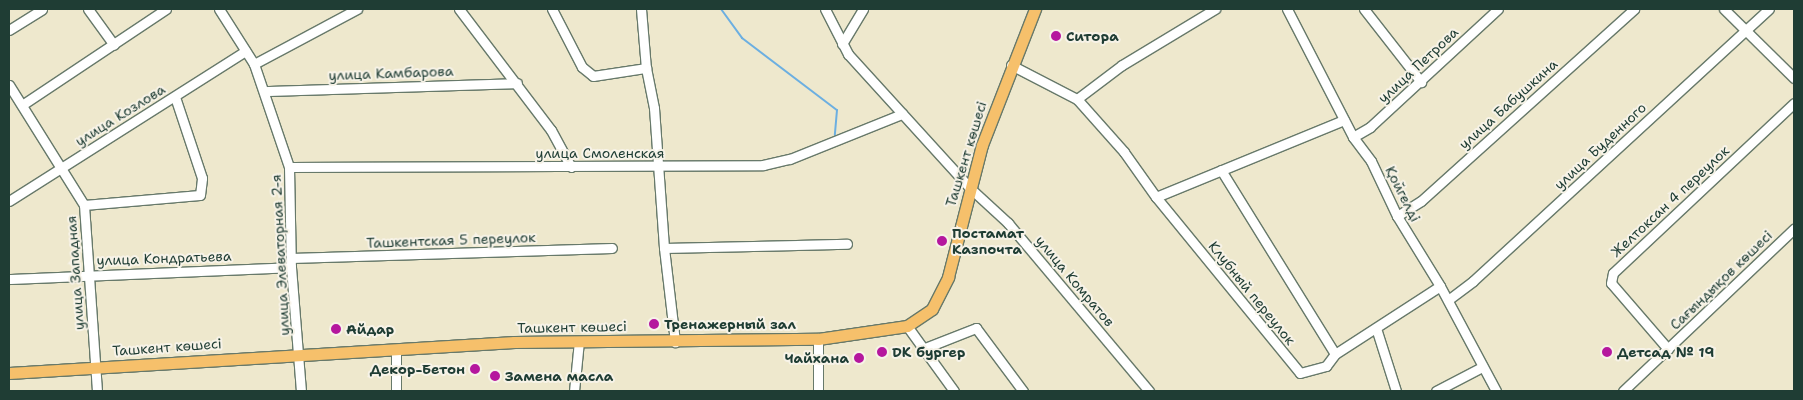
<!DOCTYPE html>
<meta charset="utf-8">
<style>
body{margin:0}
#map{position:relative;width:1803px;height:400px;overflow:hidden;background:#eee8cd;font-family:"Shantell Sans",sans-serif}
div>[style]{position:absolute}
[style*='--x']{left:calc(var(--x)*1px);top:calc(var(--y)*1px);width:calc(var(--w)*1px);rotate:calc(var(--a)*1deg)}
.stream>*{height:2px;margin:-1px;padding:0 1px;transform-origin:1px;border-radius:1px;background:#6cafe1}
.roads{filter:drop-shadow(1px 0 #67796a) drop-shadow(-1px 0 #67796a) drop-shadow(0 1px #67796a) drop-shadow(0 -1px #67796a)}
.minor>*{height:9px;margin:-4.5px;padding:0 4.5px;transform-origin:4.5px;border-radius:4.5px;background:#fff}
.major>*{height:11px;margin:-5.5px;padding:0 5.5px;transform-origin:5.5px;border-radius:5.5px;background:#f6c06b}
.dots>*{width:14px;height:14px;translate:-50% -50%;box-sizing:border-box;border:2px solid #f7f3e8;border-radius:50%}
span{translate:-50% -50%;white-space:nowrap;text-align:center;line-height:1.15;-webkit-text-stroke:4px #f7f3e8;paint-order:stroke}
.poi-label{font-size:14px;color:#1f3d34;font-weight:700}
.left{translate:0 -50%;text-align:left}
.right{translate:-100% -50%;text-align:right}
.street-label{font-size:14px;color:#1f3d34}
.frame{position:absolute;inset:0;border:10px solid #1f3d34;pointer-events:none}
</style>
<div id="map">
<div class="stream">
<div style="--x:721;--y:9;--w:36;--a:54"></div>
<div style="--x:742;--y:38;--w:119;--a:37.2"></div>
<div style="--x:837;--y:110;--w:25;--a:95"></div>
</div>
<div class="roads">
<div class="minor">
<div style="--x:88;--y:9;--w:44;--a:54.2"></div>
<div style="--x:219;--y:9;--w:65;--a:57.5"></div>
<div style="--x:254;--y:64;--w:109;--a:71.2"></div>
<div style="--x:289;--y:167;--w:100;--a:88.9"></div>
<div style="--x:291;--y:267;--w:124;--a:85.4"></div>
<div style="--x:459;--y:9;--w:152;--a:52.8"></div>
<div style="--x:551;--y:130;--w:42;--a:61.6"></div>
<div style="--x:552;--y:9;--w:65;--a:62.7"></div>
<div style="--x:582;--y:67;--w:14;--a:39"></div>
<div style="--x:593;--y:76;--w:54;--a:-8.6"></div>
<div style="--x:641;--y:9;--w:59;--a:85.2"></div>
<div style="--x:646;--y:68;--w:41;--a:78.7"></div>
<div style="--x:654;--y:108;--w:140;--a:85.9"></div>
<div style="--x:664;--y:248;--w:95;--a:83.3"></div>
<div style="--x:825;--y:9;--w:51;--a:62.9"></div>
<div style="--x:848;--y:54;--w:181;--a:47.7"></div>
<div style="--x:970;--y:188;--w:52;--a:42.6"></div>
<div style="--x:1008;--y:223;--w:219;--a:50"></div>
<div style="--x:1287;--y:9;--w:144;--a:62.7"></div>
<div style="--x:1353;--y:137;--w:30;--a:53"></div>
<div style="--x:1371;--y:161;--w:61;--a:64.7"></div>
<div style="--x:1397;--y:216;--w:82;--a:58.4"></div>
<div style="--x:1440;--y:286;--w:119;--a:61.9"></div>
<div style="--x:1364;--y:9;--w:93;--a:52"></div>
<div style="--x:1724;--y:9;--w:98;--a:44.6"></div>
<div style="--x:9;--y:30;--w:39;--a:-32"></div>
<div style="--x:842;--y:44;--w:41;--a:-59"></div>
<div style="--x:254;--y:64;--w:117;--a:-28.1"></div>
<div style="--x:1011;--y:65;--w:74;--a:27.3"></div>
<div style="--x:1077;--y:99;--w:71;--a:48.4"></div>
<div style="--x:1124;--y:152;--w:55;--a:54.6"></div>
<div style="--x:1156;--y:197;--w:227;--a:50.7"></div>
<div style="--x:1300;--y:373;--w:27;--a:-15"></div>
<div style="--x:1326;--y:366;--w:15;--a:-53"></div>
<div style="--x:1335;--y:354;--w:125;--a:-32.9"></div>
<div style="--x:9;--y:85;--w:142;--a:58"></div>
<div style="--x:84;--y:205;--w:186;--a:86"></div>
<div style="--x:265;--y:91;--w:252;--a:-1.8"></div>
<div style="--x:1077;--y:99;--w:56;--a:-37.1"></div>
<div style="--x:1122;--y:65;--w:109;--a:-31.1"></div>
<div style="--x:22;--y:105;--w:173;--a:-33.7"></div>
<div style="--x:1353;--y:137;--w:20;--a:-30"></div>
<div style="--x:1370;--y:127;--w:174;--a:-42.7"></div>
<div style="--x:289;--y:167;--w:474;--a:-0.2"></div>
<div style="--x:763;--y:165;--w:28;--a:-13"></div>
<div style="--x:790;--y:159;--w:121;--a:-21.9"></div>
<div style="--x:1221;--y:170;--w:216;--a:58.2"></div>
<div style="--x:1156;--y:197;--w:203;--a:-22.3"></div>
<div style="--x:9;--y:201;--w:280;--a:-32.4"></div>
<div style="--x:84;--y:205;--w:116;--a:-4.9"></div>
<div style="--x:200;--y:195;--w:17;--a:-83"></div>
<div style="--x:202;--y:178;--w:85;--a:-108.4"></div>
<div style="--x:1397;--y:216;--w:28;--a:-32"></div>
<div style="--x:1421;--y:201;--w:287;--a:-42"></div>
<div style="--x:664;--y:248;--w:183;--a:-1.3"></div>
<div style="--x:291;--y:258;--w:321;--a:-1.8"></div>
<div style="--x:9;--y:279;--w:282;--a:-2.4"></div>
<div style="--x:1448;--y:300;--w:31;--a:-37"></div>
<div style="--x:1473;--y:281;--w:402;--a:-42.6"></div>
<div style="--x:907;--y:326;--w:80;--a:54.1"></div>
<div style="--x:1376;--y:328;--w:66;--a:72.4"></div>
<div style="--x:925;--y:348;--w:55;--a:-21.4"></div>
<div style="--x:976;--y:328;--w:79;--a:53.3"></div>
<div style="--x:1668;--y:349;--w:87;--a:-130.8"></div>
<div style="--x:1611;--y:283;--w:10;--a:-79"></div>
<div style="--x:1613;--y:273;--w:248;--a:-43.2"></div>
<div style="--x:396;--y:350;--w:41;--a:90"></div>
<div style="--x:574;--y:391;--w:50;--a:-84.3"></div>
<div style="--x:818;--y:391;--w:52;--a:-90"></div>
<div style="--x:1436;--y:391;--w:52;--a:-27.6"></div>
<div style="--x:1623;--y:391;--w:236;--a:-43.5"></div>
</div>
<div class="major">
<div style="--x:9;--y:373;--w:506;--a:-3.51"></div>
<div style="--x:514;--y:342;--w:304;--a:-0.6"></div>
<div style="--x:818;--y:339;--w:90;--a:-8.3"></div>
<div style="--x:907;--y:326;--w:30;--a:-34"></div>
<div style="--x:932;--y:309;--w:36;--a:-63"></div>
<div style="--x:948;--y:277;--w:136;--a:-75.6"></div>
<div style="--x:982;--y:145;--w:146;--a:-68.7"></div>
</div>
</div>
<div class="dots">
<div style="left:1056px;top:36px;background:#b5179e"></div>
<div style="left:942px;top:241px;background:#b5179e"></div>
<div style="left:654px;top:324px;background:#b5179e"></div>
<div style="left:336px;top:329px;background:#b5179e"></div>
<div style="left:882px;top:352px;background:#b5179e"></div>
<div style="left:1607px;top:352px;background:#b5179e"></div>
<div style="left:859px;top:358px;background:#b5179e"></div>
<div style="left:475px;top:369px;background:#b5179e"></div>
<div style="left:495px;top:376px;background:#b5179e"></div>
</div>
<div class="poi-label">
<span class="left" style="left:1066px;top:36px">Ситора</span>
<span class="left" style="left:952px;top:241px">Постамат<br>Казпочта</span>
<span class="left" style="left:664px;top:324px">Тренажерный зал</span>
<span class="left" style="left:346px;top:329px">Айдар</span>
<span class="left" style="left:892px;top:352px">DK бургер</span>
<span class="left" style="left:1617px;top:352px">Детсад № 19</span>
<span class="right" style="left:849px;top:358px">Чайхана</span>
<span class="right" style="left:465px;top:369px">Декор-Бетон</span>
<span class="left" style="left:505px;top:376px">Замена масла</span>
</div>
<div class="street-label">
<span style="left:1418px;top:65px;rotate:-43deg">улица Петрова</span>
<span style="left:391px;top:73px;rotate:-2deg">улица Камбарова</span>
<span style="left:1508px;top:104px;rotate:-42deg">улица Бабушкина</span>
<span style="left:120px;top:115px;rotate:-32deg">улица Козлова</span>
<span style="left:1600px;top:146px;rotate:-43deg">улица Буденного</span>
<span style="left:600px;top:153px">улица Смоленская</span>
<span style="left:966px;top:154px;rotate:-73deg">Ташкент көшесі</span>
<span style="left:1403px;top:194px;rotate:63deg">Қойгелді</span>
<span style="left:1670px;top:201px;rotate:-43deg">Желтоксан 4 переулок</span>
<span style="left:451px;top:240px;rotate:-2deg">Ташкентская 5 переулок</span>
<span style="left:280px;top:255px;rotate:-93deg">улица Элеваторная 2-я</span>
<span style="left:164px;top:258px;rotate:-2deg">улица Кондратьева</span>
<span style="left:75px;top:273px;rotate:-94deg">улица Западная</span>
<span style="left:1721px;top:280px;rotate:-44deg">Сағындықов көшесі</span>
<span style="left:1075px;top:281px;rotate:50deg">улица Комратов</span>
<span style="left:1252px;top:293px;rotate:51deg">Клубный переулок</span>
<span style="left:572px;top:327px;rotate:-1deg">Ташкент көшесі</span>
<span style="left:167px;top:347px;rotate:-4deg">Ташкент көшесі</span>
</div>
<div class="frame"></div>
</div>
